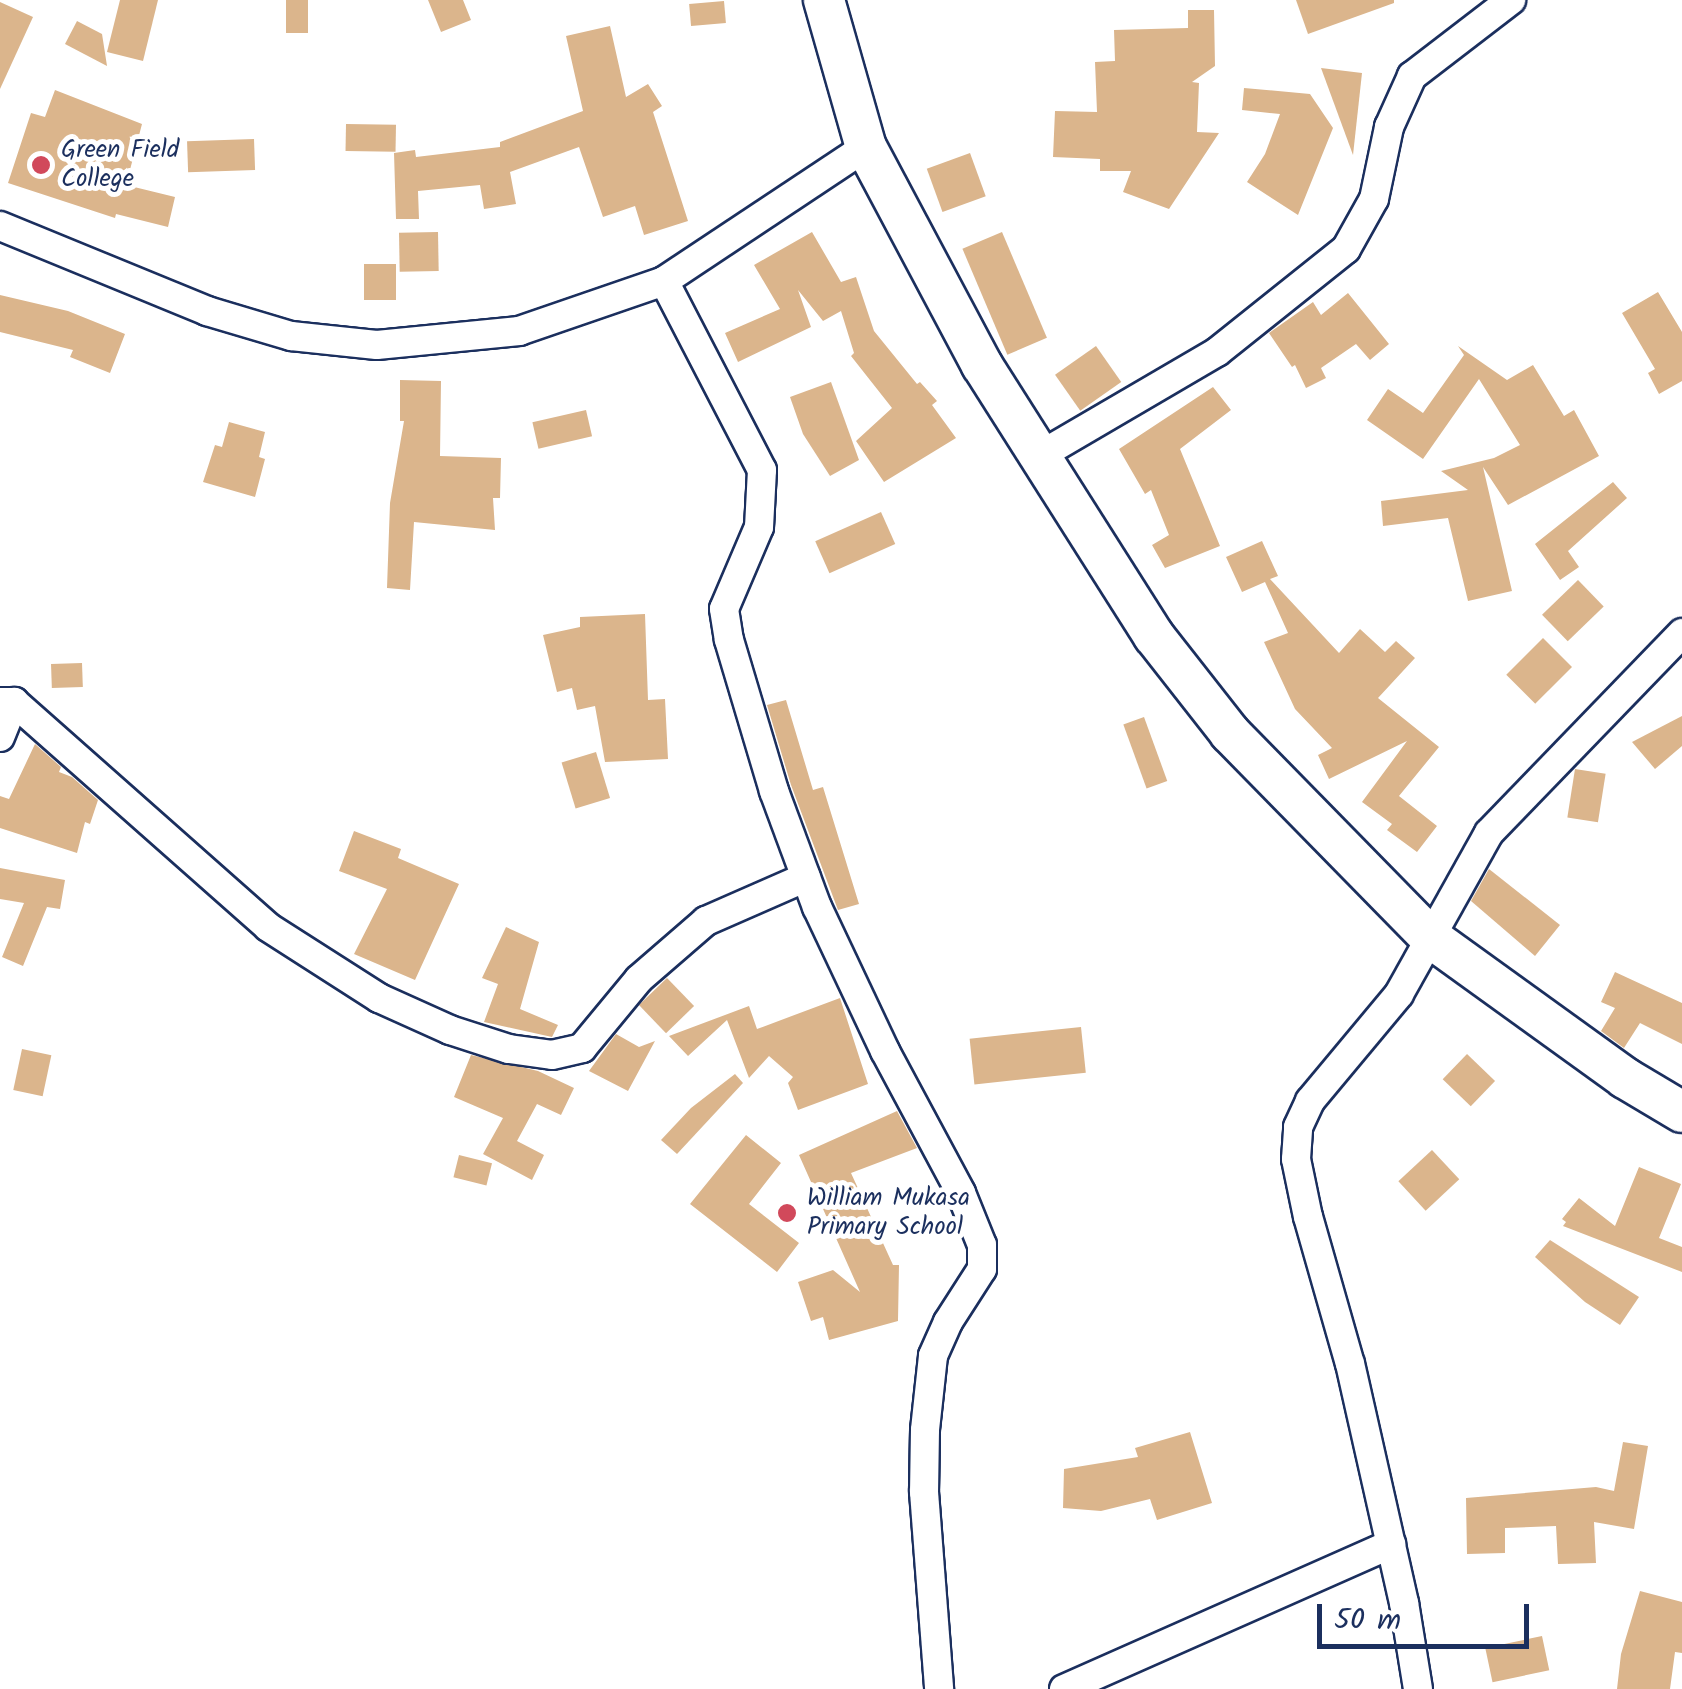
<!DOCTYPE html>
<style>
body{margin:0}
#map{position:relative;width:1682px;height:1689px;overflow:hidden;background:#fff;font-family:Kalam,sans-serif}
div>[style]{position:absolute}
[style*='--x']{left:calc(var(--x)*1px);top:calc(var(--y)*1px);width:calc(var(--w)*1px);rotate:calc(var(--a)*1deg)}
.building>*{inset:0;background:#dbb58c;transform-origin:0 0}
.roads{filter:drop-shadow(2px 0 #1b2f5e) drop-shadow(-2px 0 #1b2f5e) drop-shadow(0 2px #1b2f5e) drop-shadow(0 -2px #1b2f5e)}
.minor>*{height:28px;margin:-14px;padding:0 14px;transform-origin:14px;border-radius:14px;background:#fff}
.secondary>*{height:40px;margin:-20px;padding:0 20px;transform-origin:20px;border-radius:20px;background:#fff}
.dots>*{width:28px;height:28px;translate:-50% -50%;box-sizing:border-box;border:5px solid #fff;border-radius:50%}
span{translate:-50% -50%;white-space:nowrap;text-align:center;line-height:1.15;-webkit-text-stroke:10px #fff;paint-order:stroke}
.poi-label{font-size:25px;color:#1b2f5e}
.left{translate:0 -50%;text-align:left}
.scale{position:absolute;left:1317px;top:1604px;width:212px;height:45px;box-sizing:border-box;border:5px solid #1b2f5e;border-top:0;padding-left:12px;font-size:30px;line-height:35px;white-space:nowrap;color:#1b2f5e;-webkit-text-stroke:8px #fff;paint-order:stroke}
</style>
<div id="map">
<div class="building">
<div style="clip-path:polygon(120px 0,158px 0,143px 61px,107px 52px)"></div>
<div style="left:286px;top:0;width:22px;height:33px"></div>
<div style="clip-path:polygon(428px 0,463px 0,471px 20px,441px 32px)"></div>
<div style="clip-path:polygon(1296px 0,1394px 0,1394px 3px,1308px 34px)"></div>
<div style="left:724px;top:1px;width:22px;height:35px;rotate:85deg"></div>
<div style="clip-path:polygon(0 2px,33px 17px,0 89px)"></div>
<div style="clip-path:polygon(1188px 10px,1214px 10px,1215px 66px,1192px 82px,1199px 83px,1197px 132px,1219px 133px,1169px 209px,1123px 192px,1131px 171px,1100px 171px,1100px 159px,1053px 157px,1055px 111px,1097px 112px,1095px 62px,1115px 61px,1114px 30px,1188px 28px)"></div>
<div style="clip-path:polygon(77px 21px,102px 34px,107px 66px,65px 44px)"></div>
<div style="clip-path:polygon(610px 26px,626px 97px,648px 84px,662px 106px,653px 112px,688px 221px,644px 235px,635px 206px,603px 217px,579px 147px,510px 172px,516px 204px,484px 209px,480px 185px,418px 191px,419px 219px,396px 219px,394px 153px,415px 150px,416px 157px,500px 147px,500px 142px,583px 111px,566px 36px)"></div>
<div style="clip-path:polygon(1321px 68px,1362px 73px,1353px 155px)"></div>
<div style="clip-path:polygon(1244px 88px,1310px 94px,1333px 128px,1298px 215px,1247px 182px,1265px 154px,1280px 114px,1242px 110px)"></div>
<div style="clip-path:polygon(55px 90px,142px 124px,126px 185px,175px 197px,168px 227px,116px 214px,115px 218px,8px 183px,31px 113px,45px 117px)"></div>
<div style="left:346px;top:124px;width:50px;height:27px;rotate:1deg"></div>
<div style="left:254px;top:139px;width:31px;height:67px;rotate:88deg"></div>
<div style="left:970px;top:153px;width:46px;height:46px;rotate:70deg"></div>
<div style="left:438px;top:232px;width:39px;height:39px;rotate:89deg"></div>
<div style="clip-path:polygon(812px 232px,841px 282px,856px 277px,874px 331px,917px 384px,920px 382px,937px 401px,932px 405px,956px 438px,884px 482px,856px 441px,892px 408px,851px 356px,854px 353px,841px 311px,823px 321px,798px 290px,811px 327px,738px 362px,725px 333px,780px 309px,754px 265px)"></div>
<div style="left:1002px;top:232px;width:115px;height:43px;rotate:67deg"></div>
<div style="left:364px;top:264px;width:32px;height:36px"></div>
<div style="clip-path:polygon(1658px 292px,1682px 332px,1682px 381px,1659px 394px,1648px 373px,1655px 369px,1622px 313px)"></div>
<div style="clip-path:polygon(1348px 293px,1389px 344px,1370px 360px,1356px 344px,1321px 368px,1326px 378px,1306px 388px,1295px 365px,1292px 367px,1269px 333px,1313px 302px,1321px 315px)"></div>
<div style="clip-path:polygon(0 295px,68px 311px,125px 334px,110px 373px,70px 357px,73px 350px,0 332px)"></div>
<div style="left:1096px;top:346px;width:44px;height:50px;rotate:55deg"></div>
<div style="clip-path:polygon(1458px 346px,1507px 380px,1533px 365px,1564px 416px,1574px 410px,1599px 456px,1508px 505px,1483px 467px,1512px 591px,1468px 601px,1448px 518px,1383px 526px,1381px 501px,1468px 490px,1441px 471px,1494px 458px,1520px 445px,1479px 379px,1423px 459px,1367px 420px,1388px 389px,1423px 413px,1464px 355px)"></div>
<div style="clip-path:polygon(400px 380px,441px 381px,440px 456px,501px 458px,500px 498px,493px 498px,495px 530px,414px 522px,410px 590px,387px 588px,390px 503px,404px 421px,400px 421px)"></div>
<div style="clip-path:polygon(831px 382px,859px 460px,830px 476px,803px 434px,790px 397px)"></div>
<div style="clip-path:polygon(1213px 387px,1231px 410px,1180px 449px,1220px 546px,1165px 568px,1152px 545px,1169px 535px,1151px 490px,1145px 494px,1119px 449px)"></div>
<div style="left:586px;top:410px;width:27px;height:55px;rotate:77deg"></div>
<div style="clip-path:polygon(229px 422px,265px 432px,259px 457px,265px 459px,255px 497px,203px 482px,215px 445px,222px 447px)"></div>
<div style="clip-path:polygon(1613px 482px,1627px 498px,1568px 551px,1579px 567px,1560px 580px,1535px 544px)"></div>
<div style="left:881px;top:512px;width:35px;height:72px;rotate:66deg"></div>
<div style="clip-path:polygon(1262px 541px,1278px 576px,1270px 579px,1339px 653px,1360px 629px,1385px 652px,1396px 641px,1415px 658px,1378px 698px,1439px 747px,1399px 796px,1437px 826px,1417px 852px,1387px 830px,1392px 824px,1362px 802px,1407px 741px,1329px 779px,1318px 755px,1332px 748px,1295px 709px,1264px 642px,1288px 633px,1265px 582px,1242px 592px,1226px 557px)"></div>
<div style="left:1578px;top:580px;width:37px;height:50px;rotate:46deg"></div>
<div style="clip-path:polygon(645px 614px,648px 700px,665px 699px,668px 759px,605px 762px,595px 706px,577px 710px,572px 688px,557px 692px,543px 635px,580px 627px,580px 617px)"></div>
<div style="left:1543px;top:638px;width:41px;height:52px;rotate:45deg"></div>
<div style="left:82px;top:663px;width:24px;height:31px;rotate:88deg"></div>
<div style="clip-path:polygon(786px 700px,813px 790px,823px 787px,859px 904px,838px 910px,791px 785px,767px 705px)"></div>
<div style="clip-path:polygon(1682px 716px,1682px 746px,1655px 769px,1632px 742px)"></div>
<div style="left:1144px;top:717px;width:68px;height:22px;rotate:70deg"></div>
<div style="clip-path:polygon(35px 744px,61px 767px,59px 772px,72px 777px,98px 800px,90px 824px,85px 822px,77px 853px,0 828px,0 796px,9px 799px)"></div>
<div style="left:596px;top:752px;width:48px;height:36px;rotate:73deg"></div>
<div style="left:1575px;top:769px;width:31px;height:49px;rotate:9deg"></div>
<div style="clip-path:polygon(354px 831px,401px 849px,398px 858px,459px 884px,415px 980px,354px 954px,387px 889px,339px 871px)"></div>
<div style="clip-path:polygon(0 868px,65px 880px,60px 909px,47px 907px,23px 966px,2px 957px,24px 903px,0 899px)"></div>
<div style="clip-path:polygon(1489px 869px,1560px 925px,1535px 956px,1471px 901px)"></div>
<div style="clip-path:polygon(506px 927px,539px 942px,520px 1009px,558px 1025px,552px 1037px,484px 1022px,498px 984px,482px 978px)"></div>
<div style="clip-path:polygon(1615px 972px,1682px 1003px,1682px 1044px,1640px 1023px,1624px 1048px,1601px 1031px,1615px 1008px,1601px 1002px)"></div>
<div style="left:667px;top:978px;width:39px;height:39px;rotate:46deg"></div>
<div style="clip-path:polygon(840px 998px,868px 1084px,798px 1110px,788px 1083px,793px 1077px,769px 1056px,749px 1078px,727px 1020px,688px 1056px,669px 1036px,749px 1006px,757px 1029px)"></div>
<div style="left:1081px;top:1027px;width:46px;height:112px;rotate:84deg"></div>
<div style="clip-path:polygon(616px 1034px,639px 1047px,655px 1041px,628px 1091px,589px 1071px)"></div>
<div style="left:22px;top:1049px;width:30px;height:42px;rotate:12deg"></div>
<div style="left:1467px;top:1054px;width:39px;height:35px;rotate:44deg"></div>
<div style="clip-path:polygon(471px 1055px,538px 1071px,574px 1088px,561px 1115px,537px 1104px,517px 1141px,544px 1155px,532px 1180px,483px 1154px,503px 1118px,454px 1097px)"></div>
<div style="clip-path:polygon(735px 1074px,743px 1083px,677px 1154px,661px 1140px,691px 1108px)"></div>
<div style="clip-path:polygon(897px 1111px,917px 1148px,851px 1173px,893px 1265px,899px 1265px,898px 1321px,829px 1340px,823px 1317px,811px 1321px,798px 1282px,833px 1270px,860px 1292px,799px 1155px)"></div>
<div style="clip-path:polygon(746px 1135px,781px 1163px,749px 1204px,799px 1243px,777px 1272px,690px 1204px)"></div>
<div style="left:1432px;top:1150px;width:40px;height:46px;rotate:47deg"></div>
<div style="left:459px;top:1155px;width:34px;height:23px;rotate:14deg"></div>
<div style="clip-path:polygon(1639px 1167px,1681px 1184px,1659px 1238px,1682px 1247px,1682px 1272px,1563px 1226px,1566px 1222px,1562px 1219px,1579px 1198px,1615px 1226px)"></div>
<div style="clip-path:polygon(1550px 1240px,1639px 1297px,1620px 1325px,1585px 1302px,1535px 1257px)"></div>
<div style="clip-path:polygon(1190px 1432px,1212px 1503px,1157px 1520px,1150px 1499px,1101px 1511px,1063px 1508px,1064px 1469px,1138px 1457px,1135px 1448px)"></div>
<div style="clip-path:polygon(1623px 1442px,1648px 1446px,1634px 1529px,1594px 1522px,1596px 1563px,1558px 1564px,1556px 1526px,1505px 1528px,1505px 1553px,1467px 1554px,1466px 1498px,1596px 1487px,1614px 1491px)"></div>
<div style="clip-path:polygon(1640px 1591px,1682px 1602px,1682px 1653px,1675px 1652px,1670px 1689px,1617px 1689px,1621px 1654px)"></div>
<div style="left:1542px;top:1636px;width:35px;height:58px;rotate:78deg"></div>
</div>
<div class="roads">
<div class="minor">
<div style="--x:0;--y:226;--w:224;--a:22.3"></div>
<div style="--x:207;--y:311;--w:88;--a:16.6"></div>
<div style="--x:291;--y:336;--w:86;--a:6"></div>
<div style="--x:377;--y:345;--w:143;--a:-5.6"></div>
<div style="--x:519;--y:331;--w:153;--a:-19"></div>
<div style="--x:664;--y:281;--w:242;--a:-33.6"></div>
<div style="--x:664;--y:281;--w:213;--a:62.6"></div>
<div style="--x:762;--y:470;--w:57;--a:93"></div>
<div style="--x:759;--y:527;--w:89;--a:113.1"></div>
<div style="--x:724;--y:609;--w:31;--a:81"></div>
<div style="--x:729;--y:640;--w:158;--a:73.4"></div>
<div style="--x:774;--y:791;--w:124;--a:69.7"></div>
<div style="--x:817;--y:907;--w:159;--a:64.7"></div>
<div style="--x:885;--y:1051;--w:161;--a:61.8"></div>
<div style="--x:961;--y:1193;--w:56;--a:68"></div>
<div style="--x:982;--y:1245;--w:24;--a:90"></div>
<div style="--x:982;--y:1269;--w:63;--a:122.7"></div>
<div style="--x:948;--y:1322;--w:37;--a:114"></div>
<div style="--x:933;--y:1356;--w:74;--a:96.2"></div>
<div style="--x:925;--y:1430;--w:62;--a:90.9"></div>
<div style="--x:924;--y:1492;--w:198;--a:85.6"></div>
<div style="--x:1039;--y:456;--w:206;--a:-30.3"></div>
<div style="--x:1217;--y:352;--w:165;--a:-38.6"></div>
<div style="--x:1346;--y:249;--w:57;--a:-60.8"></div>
<div style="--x:1374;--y:199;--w:74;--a:-78.2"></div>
<div style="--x:1389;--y:127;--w:56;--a:-65.7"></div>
<div style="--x:1412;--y:76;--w:125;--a:-37.5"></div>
<div style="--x:0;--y:702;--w:14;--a:0"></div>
<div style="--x:14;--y:702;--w:339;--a:41.5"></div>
<div style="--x:268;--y:927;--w:132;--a:32.6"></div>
<div style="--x:379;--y:998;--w:78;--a:24.3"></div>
<div style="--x:450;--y:1030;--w:62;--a:17.9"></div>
<div style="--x:509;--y:1049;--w:43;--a:7.9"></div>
<div style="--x:552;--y:1055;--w:31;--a:-13"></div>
<div style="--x:582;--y:1048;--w:89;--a:-50.4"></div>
<div style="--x:639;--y:979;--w:89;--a:-40.9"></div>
<div style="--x:706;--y:921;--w:109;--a:-23.7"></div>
<div style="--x:0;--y:737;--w:38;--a:-68"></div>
<div style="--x:1064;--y:1689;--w:358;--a:-23.9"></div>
<div style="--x:1418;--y:1689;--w:87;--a:-99.2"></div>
<div style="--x:1404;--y:1603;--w:245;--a:-102.7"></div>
<div style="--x:1350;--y:1364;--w:153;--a:-105.9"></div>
<div style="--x:1308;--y:1217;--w:59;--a:-101.7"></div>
<div style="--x:1296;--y:1159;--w:32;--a:-86"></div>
<div style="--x:1298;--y:1127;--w:29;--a:-65"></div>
<div style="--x:1310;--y:1101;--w:139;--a:-50.2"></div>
<div style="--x:1399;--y:994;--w:184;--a:-60.8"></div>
<div style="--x:1489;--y:833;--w:278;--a:-46"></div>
</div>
<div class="secondary">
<div style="--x:824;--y:0;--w:153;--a:74.1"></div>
<div style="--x:866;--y:147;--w:247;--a:62"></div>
<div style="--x:982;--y:365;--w:321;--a:57.6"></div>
<div style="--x:1154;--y:636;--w:123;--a:51.9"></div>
<div style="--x:1230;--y:733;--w:287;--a:45.6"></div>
<div style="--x:1431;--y:938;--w:239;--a:35.8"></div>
<div style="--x:1625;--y:1078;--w:66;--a:30.8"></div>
</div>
</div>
<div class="dots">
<div style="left:41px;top:165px;background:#d1495b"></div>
<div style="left:787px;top:1213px;background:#d1495b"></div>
</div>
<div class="poi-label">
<span class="left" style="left:61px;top:165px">Green Field<br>College</span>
<span class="left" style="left:807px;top:1213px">William Mukasa<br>Primary School</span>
</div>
<div class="scale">50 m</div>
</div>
